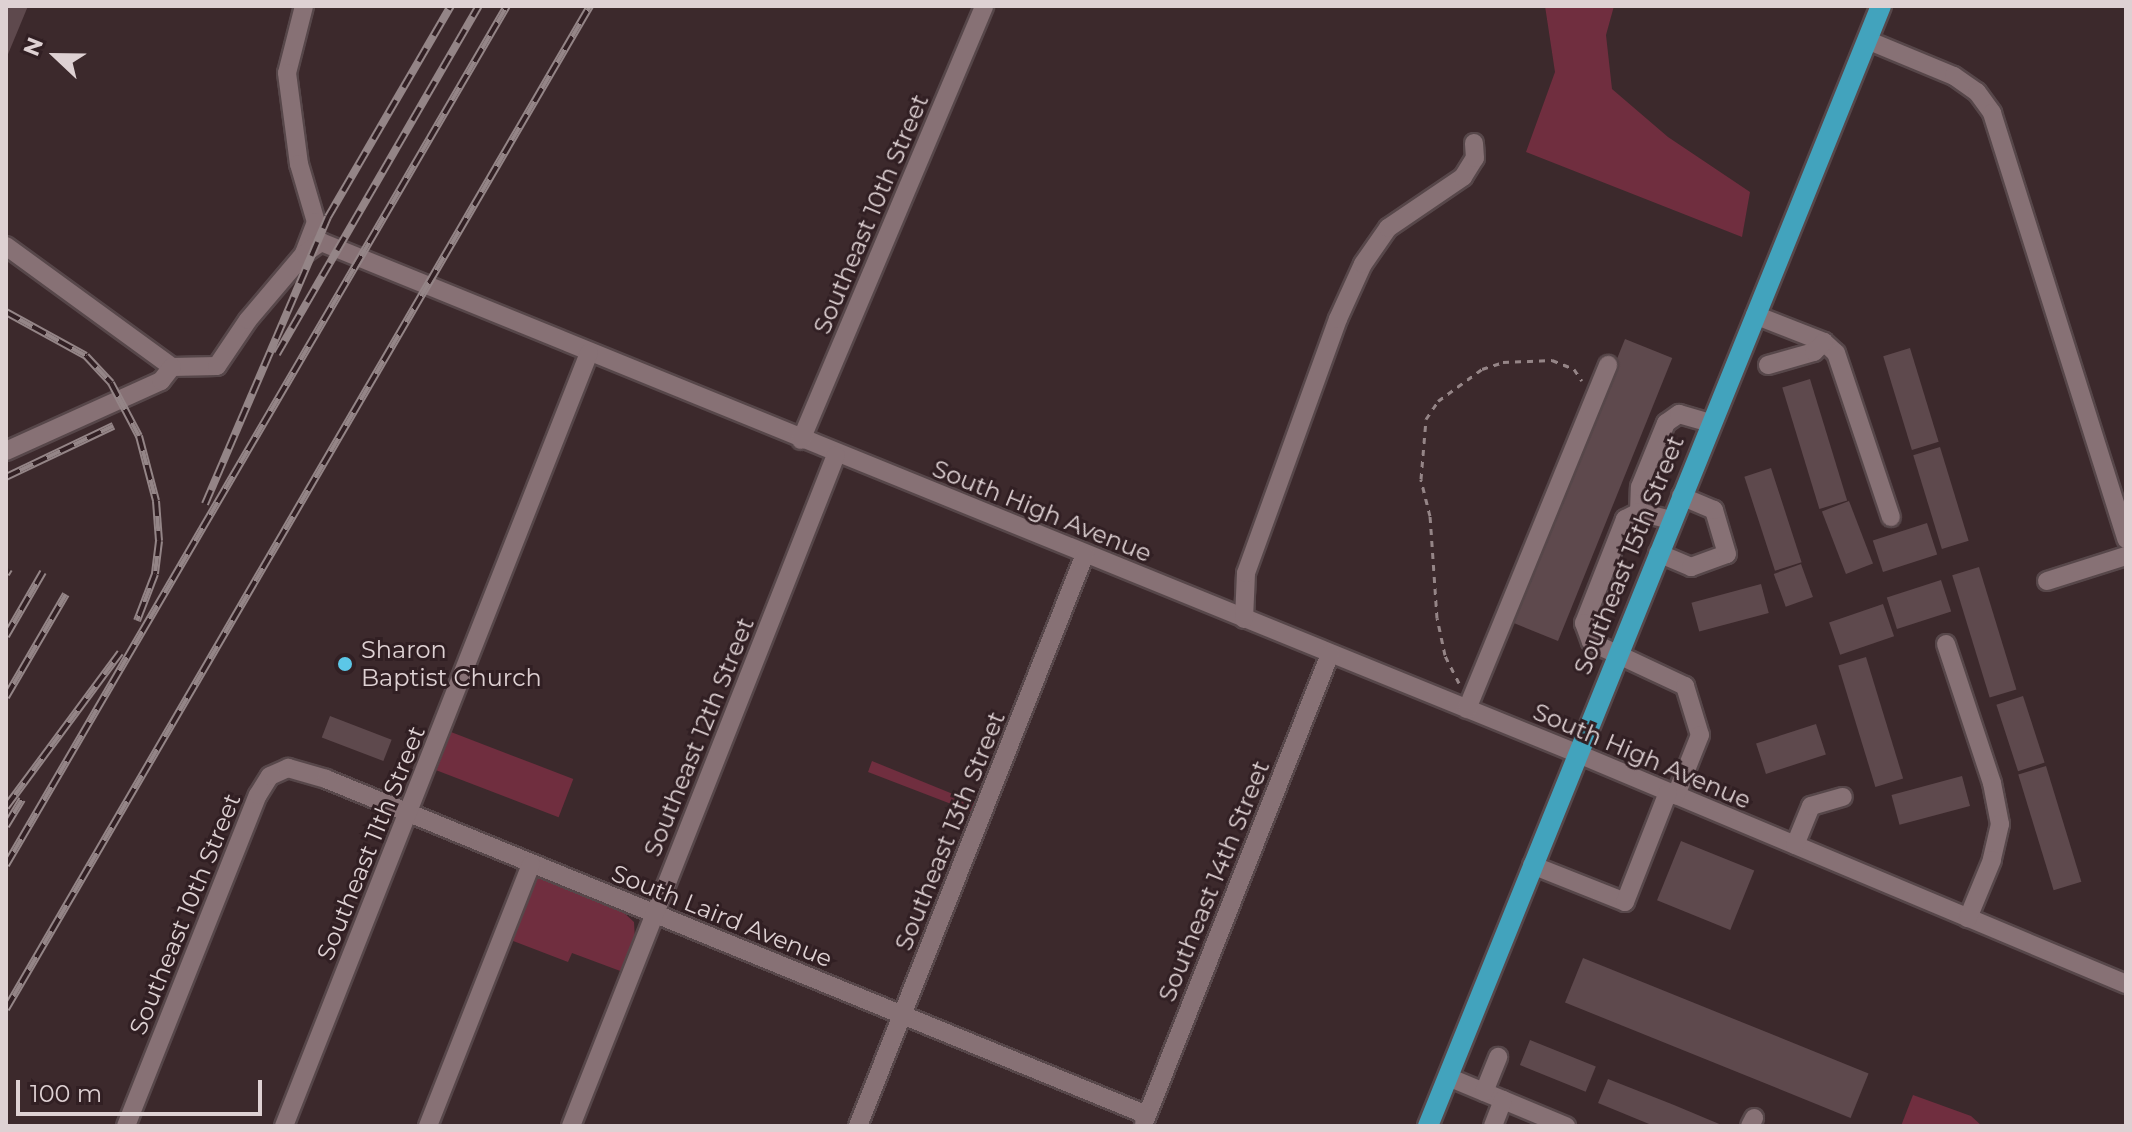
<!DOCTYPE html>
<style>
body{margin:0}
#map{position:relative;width:2132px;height:1132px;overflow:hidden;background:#3c292c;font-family:Montserrat,sans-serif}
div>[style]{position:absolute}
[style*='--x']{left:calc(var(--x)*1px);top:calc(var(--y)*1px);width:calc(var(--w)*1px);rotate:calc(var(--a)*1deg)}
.green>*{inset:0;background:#702e3f;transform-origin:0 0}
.building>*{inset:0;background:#5e494d;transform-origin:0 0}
.path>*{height:3px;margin-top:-1.5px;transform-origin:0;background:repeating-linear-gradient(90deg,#958587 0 6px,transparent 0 12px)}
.roads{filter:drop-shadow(2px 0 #57474a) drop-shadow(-2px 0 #57474a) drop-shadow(0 2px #57474a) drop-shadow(0 -2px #57474a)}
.minor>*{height:18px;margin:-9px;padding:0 9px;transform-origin:9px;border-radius:9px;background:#877175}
.major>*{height:20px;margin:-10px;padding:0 10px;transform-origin:10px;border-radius:10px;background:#42a3bd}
.rail>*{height:8px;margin-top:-4px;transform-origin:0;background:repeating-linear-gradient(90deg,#311f23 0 15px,#948587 0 30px);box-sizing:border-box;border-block:2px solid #948587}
.dots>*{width:22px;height:22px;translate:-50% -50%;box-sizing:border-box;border:4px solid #311f23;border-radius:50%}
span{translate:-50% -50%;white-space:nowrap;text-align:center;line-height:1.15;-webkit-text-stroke:6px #311f23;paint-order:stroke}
.street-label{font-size:24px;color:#ded1d3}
.poi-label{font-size:24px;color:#ded1d3}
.left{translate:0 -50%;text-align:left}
.frame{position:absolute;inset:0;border:8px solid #ded1d3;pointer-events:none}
.north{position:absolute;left:16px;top:16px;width:80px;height:80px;-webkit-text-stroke:6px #311f23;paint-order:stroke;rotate:292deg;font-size:22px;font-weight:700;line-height:32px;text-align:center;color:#ded1d3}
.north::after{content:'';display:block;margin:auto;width:28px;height:36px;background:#ded1d3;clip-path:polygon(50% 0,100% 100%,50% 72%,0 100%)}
.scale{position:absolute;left:16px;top:1080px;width:246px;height:36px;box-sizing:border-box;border:4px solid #ded1d3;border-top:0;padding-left:10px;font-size:24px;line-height:28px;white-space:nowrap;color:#ded1d3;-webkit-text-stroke:6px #311f23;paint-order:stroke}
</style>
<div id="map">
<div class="green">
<div style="clip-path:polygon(1545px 6px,1614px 6px,1606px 35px,1612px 89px,1668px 137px,1750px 192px,1742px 237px,1526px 152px,1555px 72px)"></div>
<div style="left:451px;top:732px;width:131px;height:41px;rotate:21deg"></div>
<div style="clip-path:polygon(872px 761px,975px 803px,972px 812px,868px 772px)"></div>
<div style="clip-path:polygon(534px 873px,621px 910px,634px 922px,635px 940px,623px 972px,572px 953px,568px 962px,508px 939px)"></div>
<div style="clip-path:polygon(1913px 1095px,1971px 1116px,1982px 1126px,1901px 1126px)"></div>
</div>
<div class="building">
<div style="clip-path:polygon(6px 6px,28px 6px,6px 59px)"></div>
<div style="left:1625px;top:339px;width:51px;height:305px;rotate:22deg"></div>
<div style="left:1910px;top:348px;width:98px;height:28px;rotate:73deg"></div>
<div style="left:1810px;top:379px;width:127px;height:29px;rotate:73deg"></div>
<div style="left:1940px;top:447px;width:98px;height:28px;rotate:73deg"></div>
<div style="left:1771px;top:468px;width:99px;height:28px;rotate:72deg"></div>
<div style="left:1849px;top:501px;width:67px;height:29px;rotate:69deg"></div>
<div style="left:1927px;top:523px;width:33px;height:57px;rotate:72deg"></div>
<div style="left:1801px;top:564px;width:35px;height:29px;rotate:70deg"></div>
<div style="left:1979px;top:567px;width:128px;height:28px;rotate:73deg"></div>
<div style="left:1941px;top:580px;width:33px;height:57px;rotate:72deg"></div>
<div style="left:1761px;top:584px;width:30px;height:72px;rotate:75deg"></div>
<div style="left:1883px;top:604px;width:34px;height:57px;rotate:71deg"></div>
<div style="left:1866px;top:657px;width:127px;height:29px;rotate:73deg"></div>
<div style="left:2023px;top:696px;width:70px;height:28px;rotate:72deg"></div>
<div style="left:330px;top:716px;width:66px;height:23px;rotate:21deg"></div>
<div style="left:1816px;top:724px;width:32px;height:63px;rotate:72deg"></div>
<div style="left:2046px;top:766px;width:121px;height:29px;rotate:73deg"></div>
<div style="left:1962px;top:776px;width:31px;height:73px;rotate:75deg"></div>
<div style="left:1681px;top:841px;width:79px;height:64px;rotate:22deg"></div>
<div style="left:1583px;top:958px;width:308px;height:48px;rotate:22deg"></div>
<div style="left:1530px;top:1040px;width:71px;height:27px;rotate:22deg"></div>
<div style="clip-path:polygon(1608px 1079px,1674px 1105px,1724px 1126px,1654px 1126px,1598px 1103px)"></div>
</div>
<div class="path">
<div style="--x:1459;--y:683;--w:31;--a:-117"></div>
<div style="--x:1445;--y:655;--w:38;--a:-102"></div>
<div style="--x:1437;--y:618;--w:102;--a:-93.9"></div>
<div style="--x:1430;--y:516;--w:38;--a:-104"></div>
<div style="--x:1421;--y:479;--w:60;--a:-85.2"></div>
<div style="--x:1426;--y:419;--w:22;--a:-56"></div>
<div style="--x:1438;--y:401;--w:54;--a:-36"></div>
<div style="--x:1482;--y:369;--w:22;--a:-18"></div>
<div style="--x:1503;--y:362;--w:49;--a:-2.3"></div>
<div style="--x:1552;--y:360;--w:24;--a:22"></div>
<div style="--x:1574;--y:369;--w:14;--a:56"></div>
</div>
<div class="roads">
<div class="minor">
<div style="--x:304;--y:6;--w:69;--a:104.2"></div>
<div style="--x:287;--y:73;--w:92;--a:82.5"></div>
<div style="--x:299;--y:164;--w:60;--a:73.7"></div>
<div style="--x:316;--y:222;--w:34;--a:111"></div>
<div style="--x:1867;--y:40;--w:94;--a:22.5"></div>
<div style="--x:1954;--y:76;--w:28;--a:35"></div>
<div style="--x:1977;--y:92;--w:26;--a:54"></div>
<div style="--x:1992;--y:113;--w:447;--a:72.5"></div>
<div style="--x:6;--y:246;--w:205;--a:36.1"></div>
<div style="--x:172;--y:367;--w:45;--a:-1.3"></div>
<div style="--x:217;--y:366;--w:55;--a:-56"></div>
<div style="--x:248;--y:320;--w:87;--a:-49.7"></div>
<div style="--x:304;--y:254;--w:21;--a:-35"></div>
<div style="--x:321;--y:242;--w:1355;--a:22.15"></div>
<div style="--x:1576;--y:753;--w:597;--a:22.78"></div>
<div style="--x:1755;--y:315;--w:74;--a:21.4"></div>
<div style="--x:1824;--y:342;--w:16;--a:43"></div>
<div style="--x:1836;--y:353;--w:173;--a:71.5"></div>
<div style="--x:1768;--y:365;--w:48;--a:-15.8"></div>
<div style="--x:1814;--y:352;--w:14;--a:-45"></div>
<div style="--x:801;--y:440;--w:471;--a:-67.1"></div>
<div style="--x:6;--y:451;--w:170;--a:-24.3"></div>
<div style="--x:161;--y:381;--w:18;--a:-52"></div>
<div style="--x:1639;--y:512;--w:25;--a:-88"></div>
<div style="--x:1640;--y:487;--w:69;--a:-67.9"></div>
<div style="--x:1666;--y:423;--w:16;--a:-35"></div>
<div style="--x:1679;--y:414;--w:33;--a:16"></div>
<div style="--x:1671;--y:520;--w:33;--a:-166"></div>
<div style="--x:1639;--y:512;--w:16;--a:153"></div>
<div style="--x:1625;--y:519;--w:112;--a:111.5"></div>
<div style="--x:1584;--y:623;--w:20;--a:70"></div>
<div style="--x:1591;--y:642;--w:104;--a:25.1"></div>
<div style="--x:1685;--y:686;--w:51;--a:73"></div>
<div style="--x:1700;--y:735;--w:65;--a:111.8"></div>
<div style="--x:1658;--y:553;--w:36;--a:23"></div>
<div style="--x:1691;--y:567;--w:38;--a:-20"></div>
<div style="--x:1727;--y:554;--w:46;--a:-106.5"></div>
<div style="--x:1714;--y:510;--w:36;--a:-157"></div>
<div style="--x:2047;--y:581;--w:83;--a:-17.6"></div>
<div style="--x:1244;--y:619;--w:46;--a:-87.5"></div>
<div style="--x:1246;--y:573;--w:270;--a:-70.1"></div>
<div style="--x:1338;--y:319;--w:60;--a:-65.6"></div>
<div style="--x:1363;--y:264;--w:44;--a:-55.2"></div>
<div style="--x:1388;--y:228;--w:91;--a:-34.2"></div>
<div style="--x:1463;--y:177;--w:22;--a:-58"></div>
<div style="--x:1475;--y:158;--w:15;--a:-94"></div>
<div style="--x:1946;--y:644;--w:146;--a:71.7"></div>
<div style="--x:1992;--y:783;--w:42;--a:79"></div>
<div style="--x:2000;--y:824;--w:37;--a:103"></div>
<div style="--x:1992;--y:860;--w:63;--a:112.5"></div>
<div style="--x:1467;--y:709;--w:372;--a:-67.7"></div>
<div style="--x:1795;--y:845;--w:42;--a:-67.7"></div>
<div style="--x:1811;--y:806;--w:33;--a:-16"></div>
<div style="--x:1532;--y:865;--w:100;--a:21.7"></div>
<div style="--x:1625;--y:902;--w:118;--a:-68.6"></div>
<div style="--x:1448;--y:1077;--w:128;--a:22.6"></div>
<div style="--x:1484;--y:1092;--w:38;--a:-68"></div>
<div style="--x:1144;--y:1123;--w:505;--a:-68.37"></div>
<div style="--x:126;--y:1126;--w:356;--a:-68.3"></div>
<div style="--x:258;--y:795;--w:22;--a:-58"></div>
<div style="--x:270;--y:776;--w:20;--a:-24"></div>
<div style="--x:288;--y:768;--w:40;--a:16"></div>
<div style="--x:326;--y:779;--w:887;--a:22.26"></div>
<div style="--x:284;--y:1126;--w:831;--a:-68.47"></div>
<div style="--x:428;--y:1126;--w:281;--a:-68.5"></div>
<div style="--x:571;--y:1126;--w:721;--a:-68.45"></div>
<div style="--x:858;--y:1126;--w:615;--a:-68.35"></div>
<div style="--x:1493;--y:1126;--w:28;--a:-69"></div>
<div style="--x:1750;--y:1126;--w:9;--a:-63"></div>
</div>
<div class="major">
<div style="--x:1428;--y:1126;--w:1208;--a:-67.98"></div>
</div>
</div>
<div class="rail">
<div style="--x:6;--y:312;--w:91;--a:28.8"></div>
<div style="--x:86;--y:356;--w:37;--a:47"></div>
<div style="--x:111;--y:383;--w:60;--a:62.2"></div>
<div style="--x:139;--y:436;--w:67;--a:75.3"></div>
<div style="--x:156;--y:501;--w:40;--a:85.7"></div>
<div style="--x:159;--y:541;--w:33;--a:97"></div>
<div style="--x:155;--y:574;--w:50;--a:111"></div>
<div style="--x:277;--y:354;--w:402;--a:-59.9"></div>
<div style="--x:6;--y:477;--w:119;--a:-25.5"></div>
<div style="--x:205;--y:504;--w:312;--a:-66.8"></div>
<div style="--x:328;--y:217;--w:244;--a:-59.8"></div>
<div style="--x:6;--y:574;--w:6;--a:-59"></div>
<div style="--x:6;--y:636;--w:74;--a:-60"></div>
<div style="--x:6;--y:697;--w:119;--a:-59.8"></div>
<div style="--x:6;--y:807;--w:192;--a:-53.5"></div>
<div style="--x:6;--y:826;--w:31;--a:-59"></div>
<div style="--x:6;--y:865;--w:994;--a:-59.75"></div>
<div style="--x:6;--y:1009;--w:1161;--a:-59.79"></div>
</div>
<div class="dots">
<div style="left:345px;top:664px;background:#5cc7e7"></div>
</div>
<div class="street-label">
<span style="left:871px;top:214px;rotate:-67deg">Southeast 10th Street</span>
<span style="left:1042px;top:511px;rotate:22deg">South High Avenue</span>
<span style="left:1629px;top:555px;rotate:-68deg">Southeast 15th Street</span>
<span style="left:699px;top:737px;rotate:-68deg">Southeast 12th Street</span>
<span style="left:1642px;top:756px;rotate:23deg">South High Avenue</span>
<span style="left:950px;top:831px;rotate:-68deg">Southeast 13th Street</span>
<span style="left:371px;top:843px;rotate:-68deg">Southeast 11th Street</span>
<span style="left:1214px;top:881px;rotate:-68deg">Southeast 14th Street</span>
<span style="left:185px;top:914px;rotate:-68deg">Southeast 10th Street</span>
<span style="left:722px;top:916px;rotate:22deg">South Laird Avenue</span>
</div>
<div class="poi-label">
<span class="left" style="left:361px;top:664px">Sharon<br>Baptist Church</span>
</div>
<div class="frame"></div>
<div class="north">N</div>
<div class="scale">100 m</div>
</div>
